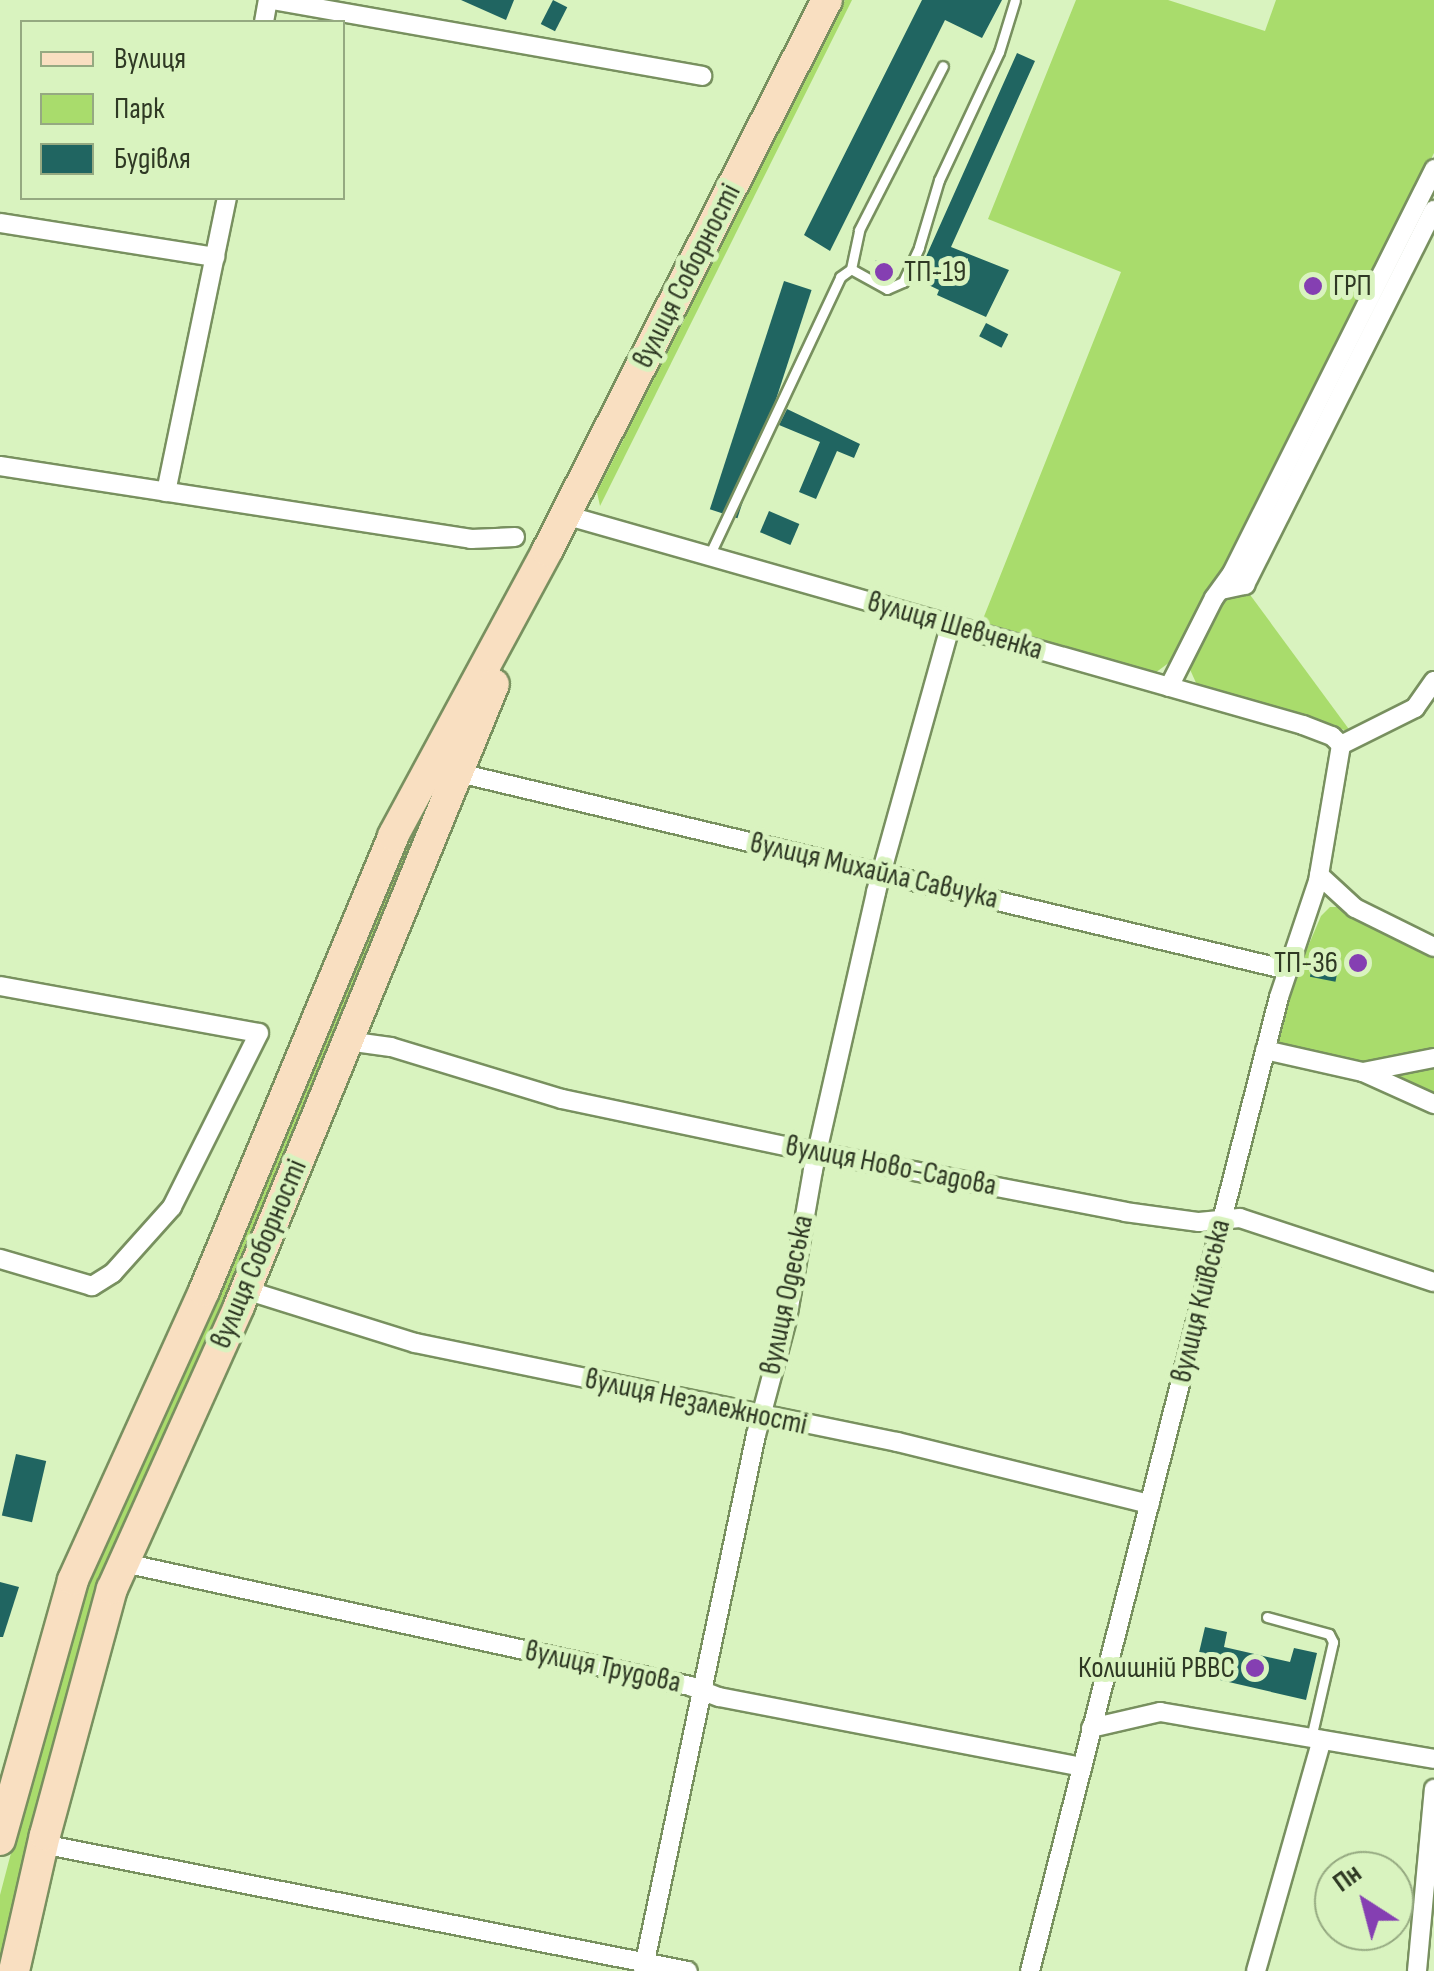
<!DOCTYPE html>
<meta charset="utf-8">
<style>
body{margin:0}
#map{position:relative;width:1434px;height:1971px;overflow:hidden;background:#d9f3bf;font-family:"Sofia Sans Condensed",sans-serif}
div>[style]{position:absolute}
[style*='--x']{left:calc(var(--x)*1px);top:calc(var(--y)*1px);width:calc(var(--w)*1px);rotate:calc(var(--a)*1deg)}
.green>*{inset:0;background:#a9dc6c}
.building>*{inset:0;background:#206561;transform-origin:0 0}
.roads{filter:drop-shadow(2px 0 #78905f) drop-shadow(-2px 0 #78905f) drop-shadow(0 2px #78905f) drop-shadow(0 -2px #78905f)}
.lane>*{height:9px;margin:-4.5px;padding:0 4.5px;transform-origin:4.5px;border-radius:4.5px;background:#fff}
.street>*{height:18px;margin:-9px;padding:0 9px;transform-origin:9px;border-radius:9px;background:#fff}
.primary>*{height:30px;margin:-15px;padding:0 15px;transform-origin:15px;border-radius:15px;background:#f9dfc1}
.dots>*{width:28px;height:28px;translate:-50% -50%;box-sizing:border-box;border:5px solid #d9f3bf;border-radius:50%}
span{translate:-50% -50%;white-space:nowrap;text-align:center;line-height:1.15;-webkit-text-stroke:10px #d9f3bf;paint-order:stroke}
.poi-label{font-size:30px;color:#2f3924}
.left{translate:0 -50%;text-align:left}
.right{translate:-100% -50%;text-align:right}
.street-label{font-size:30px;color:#2f3924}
.legend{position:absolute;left:20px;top:20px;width:325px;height:180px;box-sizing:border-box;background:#d9f3bf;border:2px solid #95a981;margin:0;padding:12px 18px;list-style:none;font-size:30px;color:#2f3924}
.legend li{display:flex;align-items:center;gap:20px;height:50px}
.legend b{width:50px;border:2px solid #95a981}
.north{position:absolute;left:1314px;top:1851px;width:100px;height:100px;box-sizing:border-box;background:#d9f3bf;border:2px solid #95a981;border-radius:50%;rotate:324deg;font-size:28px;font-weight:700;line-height:40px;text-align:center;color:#2f3924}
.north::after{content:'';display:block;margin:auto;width:35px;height:45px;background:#853fb2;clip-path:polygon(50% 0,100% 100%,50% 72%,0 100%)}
</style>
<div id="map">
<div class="green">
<div style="clip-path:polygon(845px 0,852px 0,600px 506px,597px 492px)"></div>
<div style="clip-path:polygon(1076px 0,1168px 0,1265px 31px,1276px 0,1434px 0,1434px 153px,1220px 578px,1174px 659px,1155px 673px,981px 624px,1121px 272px,988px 219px)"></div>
<div style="clip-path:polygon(1248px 592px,1351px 732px,1197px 685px,1188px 665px,1222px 599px)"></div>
<div style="clip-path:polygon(405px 850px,412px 850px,232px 1300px,105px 1584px,0 1971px,0 1895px,83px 1579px,319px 1031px)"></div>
<div style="clip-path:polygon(1339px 907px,1434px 955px,1434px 1100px,1286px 1050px,1275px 1042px,1286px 998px,1321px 916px,1330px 907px)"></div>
</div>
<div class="building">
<div style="clip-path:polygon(461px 0,514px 0,506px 20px)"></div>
<div style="left:553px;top:0;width:16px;height:27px;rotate:27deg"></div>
<div style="clip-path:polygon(922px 0,1002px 0,982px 38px,945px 20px,830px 251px,804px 235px)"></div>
<div style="clip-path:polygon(1017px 53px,1035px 61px,951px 247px,1009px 270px,986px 317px,937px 295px,939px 290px,916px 279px)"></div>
<div style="clip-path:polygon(876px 260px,898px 271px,895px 276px,887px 280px,871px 271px)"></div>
<div style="left:1310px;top:274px;width:15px;height:19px;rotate:23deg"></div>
<div style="left:784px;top:281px;width:29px;height:240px;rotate:18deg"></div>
<div style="left:986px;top:323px;width:25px;height:15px;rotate:27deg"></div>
<div style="clip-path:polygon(787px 409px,860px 444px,854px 458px,837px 451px,816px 499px,799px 492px,820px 442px,779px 425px)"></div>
<div style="left:769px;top:511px;width:33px;height:23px;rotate:23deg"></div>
<div style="left:1313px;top:961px;width:26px;height:16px;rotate:11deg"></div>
<div style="left:16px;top:1454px;width:31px;height:63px;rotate:13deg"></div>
<div style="clip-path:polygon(0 1582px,19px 1587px,3px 1637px,0 1637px)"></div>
<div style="clip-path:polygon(1205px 1627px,1227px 1632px,1224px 1647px,1290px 1662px,1294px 1648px,1317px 1653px,1306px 1700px,1194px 1674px)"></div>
</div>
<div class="roads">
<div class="lane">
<div style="--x:851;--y:269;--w:41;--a:29.1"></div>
<div style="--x:887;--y:289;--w:17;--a:-24"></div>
<div style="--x:903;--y:282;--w:38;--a:-65"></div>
<div style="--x:919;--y:247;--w:70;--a:-73.4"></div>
<div style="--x:939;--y:180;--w:141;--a:-64.9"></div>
<div style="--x:999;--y:52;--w:54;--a:-72.9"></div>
<div style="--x:709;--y:556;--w:308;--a:-64.8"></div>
<div style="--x:840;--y:277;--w:14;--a:-36"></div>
<div style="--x:851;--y:269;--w:40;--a:-78"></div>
<div style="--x:859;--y:230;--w:184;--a:-62.9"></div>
<div style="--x:1267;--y:1617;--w:64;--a:15.3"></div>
<div style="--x:1329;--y:1634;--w:9;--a:63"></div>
<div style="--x:1333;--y:1642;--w:98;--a:102.9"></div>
</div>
<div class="street">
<div style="--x:272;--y:0;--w:437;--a:10"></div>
<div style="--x:264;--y:22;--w:22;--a:-80"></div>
<div style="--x:0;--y:223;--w:218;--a:9"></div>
<div style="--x:0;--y:466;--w:477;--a:8.8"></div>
<div style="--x:471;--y:539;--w:44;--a:-2.6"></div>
<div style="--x:166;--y:492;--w:300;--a:-78.3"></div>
<div style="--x:565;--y:515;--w:767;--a:15.88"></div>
<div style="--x:1303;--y:725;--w:31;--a:21"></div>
<div style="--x:1332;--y:736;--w:13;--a:45"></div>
<div style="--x:1221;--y:590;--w:25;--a:-12"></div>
<div style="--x:1245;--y:585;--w:420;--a:-63.3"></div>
<div style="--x:1169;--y:687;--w:100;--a:-63.2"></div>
<div style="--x:1214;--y:598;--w:31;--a:-54"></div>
<div style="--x:1232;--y:573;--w:452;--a:-63.4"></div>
<div style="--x:459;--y:773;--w:852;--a:13.37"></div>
<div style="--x:1319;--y:875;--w:49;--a:42.5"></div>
<div style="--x:1355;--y:908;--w:88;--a:26.3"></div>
<div style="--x:0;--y:986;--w:263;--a:10.3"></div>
<div style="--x:259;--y:1033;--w:195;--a:116.6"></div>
<div style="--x:172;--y:1207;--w:89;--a:131.8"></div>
<div style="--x:113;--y:1273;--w:25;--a:148"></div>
<div style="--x:92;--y:1286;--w:96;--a:-163.6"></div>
<div style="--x:347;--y:1041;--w:44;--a:7.8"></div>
<div style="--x:391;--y:1047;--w:179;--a:16.9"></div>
<div style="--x:562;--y:1099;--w:232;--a:11.9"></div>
<div style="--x:789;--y:1147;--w:342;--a:10.9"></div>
<div style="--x:1125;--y:1212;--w:75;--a:7.7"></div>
<div style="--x:1199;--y:1222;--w:41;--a:-5.6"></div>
<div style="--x:1240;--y:1218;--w:204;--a:18.3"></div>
<div style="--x:1265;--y:1050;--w:100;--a:12.7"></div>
<div style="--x:1363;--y:1072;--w:78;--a:24.3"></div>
<div style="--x:1363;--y:1072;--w:72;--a:-11.2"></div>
<div style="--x:246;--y:1290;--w:177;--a:17.4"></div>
<div style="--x:415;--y:1343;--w:492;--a:11.6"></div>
<div style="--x:897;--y:1442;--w:260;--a:13.8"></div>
<div style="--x:124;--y:1563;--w:579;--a:12.26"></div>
<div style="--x:690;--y:1686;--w:31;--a:21"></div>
<div style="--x:719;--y:1697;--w:370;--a:10.9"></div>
<div style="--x:1091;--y:1728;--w:71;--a:-13.1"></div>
<div style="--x:1160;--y:1712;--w:278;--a:9.7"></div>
<div style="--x:42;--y:1844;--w:658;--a:11.12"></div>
<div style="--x:643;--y:1971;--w:548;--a:-78.1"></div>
<div style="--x:756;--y:1435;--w:120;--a:-75"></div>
<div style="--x:787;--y:1319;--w:151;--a:-80.1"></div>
<div style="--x:813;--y:1170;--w:285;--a:-77.2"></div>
<div style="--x:876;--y:892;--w:278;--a:-74.4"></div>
<div style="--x:1030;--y:1971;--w:1005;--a:-75.66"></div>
<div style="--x:1279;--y:997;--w:122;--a:-71.4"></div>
<div style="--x:1318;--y:881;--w:138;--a:-80.4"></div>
<div style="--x:1341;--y:745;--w:83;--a:-26.6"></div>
<div style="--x:1415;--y:708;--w:33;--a:-55"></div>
<div style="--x:1256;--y:1971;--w:240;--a:-74.1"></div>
<div style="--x:1417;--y:1971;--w:183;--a:-84.7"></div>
</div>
<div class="primary">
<div style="--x:0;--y:1840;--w:270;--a:-74.3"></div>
<div style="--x:73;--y:1580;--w:317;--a:-65.6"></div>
<div style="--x:204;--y:1291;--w:493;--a:-67.4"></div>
<div style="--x:393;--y:836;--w:324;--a:-61.6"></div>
<div style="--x:547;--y:551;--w:618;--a:-63.06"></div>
<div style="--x:14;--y:1971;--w:139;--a:-77.2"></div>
<div style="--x:45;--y:1835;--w:255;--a:-74.8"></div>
<div style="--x:112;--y:1589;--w:310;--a:-65.8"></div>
<div style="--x:239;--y:1306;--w:672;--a:-67.71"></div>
</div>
</div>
<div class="dots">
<div style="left:884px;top:272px;background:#853fb2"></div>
<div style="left:1313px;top:286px;background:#853fb2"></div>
<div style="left:1358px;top:963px;background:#853fb2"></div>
<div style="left:1255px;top:1668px;background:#853fb2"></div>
</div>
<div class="poi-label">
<span class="left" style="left:904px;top:272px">ТП-19</span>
<span class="left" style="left:1333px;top:286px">ГРП</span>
<span class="right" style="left:1338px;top:963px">ТП-36</span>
<span class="right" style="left:1235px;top:1668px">Колишній РВВС</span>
</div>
<div class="street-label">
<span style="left:687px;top:276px;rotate:-63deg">вулиця Соборності</span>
<span style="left:955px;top:626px;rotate:16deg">вулиця Шевченка</span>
<span style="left:874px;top:871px;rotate:13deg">вулиця Михайла Савчука</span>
<span style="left:891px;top:1166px;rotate:11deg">вулиця Ново-Садова</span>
<span style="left:259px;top:1254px;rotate:-67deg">вулиця Соборності</span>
<span style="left:787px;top:1295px;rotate:-78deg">вулиця Одеська</span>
<span style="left:1201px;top:1301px;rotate:-76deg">вулиця Київська</span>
<span style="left:696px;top:1402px;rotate:12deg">вулиця Незалежності</span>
<span style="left:603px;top:1667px;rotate:12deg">вулиця Трудова</span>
</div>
<ul class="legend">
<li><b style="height:12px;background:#f9dfc1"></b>Вулиця</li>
<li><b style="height:28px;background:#a9dc6c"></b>Парк</li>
<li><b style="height:28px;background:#206561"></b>Будівля</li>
</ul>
<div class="north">Пн</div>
</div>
